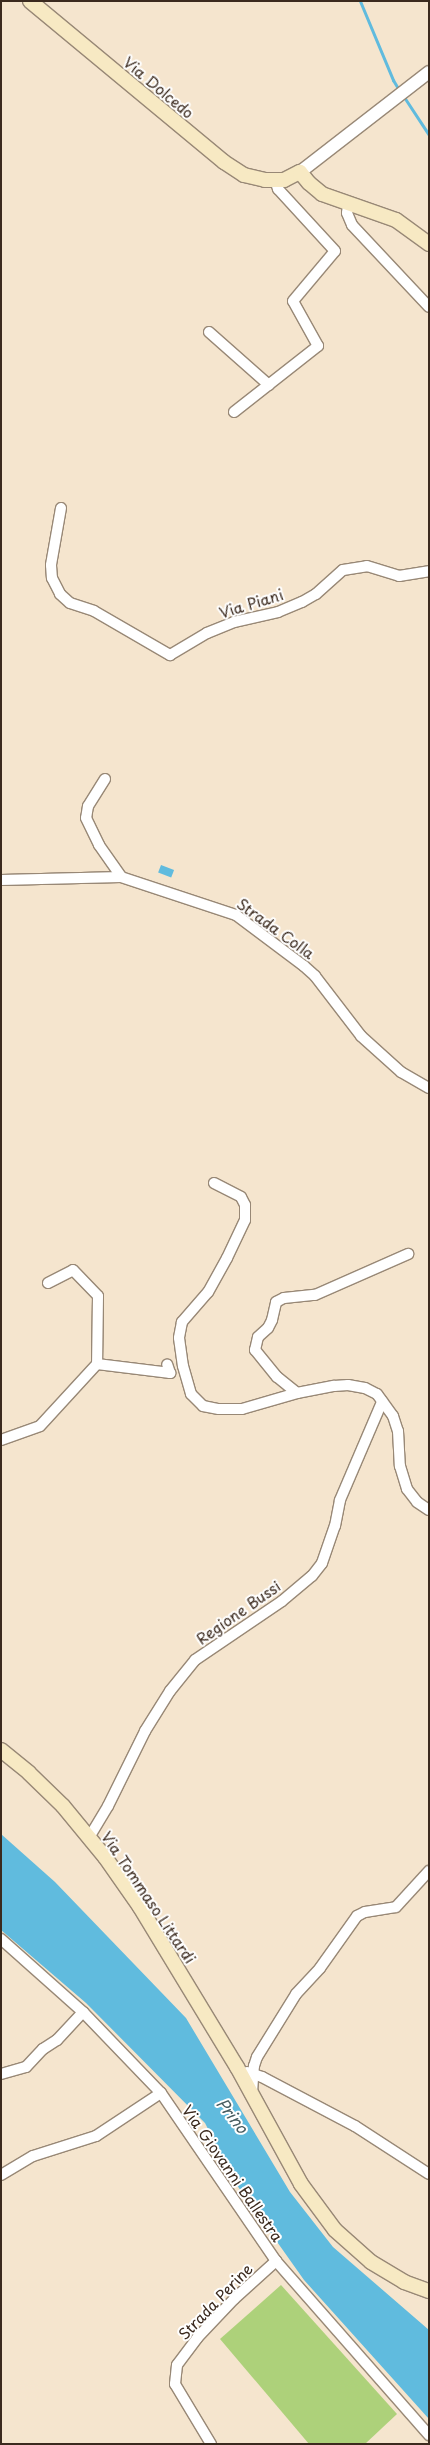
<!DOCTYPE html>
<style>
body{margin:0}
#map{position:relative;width:430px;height:2445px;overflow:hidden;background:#f5e5ce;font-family:"Playpen Sans",sans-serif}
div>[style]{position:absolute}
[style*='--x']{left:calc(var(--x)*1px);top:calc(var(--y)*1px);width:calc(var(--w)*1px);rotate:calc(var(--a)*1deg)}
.green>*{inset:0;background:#add17a}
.water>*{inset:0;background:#60bbde;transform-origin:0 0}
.stream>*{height:3px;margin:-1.5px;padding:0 1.5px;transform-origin:1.5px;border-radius:1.5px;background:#60bbde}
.roads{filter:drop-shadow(1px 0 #988876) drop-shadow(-1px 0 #988876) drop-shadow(0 1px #988876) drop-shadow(0 -1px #988876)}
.minor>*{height:10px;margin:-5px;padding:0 5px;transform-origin:5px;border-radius:5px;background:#fff}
.tertiary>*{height:12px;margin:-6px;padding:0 6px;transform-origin:6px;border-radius:6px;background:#fff}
.secondary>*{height:14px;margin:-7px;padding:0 7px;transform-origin:7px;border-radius:7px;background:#f7e9c3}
span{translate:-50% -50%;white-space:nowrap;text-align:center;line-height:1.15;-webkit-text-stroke:4px #fff;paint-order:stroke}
.street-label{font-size:15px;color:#3b2a1e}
.water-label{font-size:16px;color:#485d61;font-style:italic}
.frame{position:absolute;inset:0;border:2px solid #3b2a1e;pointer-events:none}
</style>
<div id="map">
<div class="green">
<div style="clip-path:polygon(281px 2285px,397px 2414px,365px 2444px,309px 2444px,220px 2339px)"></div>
</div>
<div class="water">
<div style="left:161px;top:865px;width:14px;height:8px;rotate:21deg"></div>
<div style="clip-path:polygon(1px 1834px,55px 1882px,186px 2018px,290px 2192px,333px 2247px,429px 2330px,429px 2419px,304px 2280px,234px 2181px,205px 2123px,86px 2003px,1px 1930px)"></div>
</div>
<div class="stream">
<div style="--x:360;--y:1;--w:86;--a:67.3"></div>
<div style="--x:393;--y:80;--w:12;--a:59"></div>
<div style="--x:404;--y:97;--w:45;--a:56.7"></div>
</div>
<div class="roads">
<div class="minor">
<div style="--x:348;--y:205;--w:8;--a:97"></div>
<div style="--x:347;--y:213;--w:13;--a:67"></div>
<div style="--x:352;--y:225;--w:112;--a:46.8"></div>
<div style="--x:209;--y:332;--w:80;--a:41.5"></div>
<div style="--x:234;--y:412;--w:107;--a:-38.2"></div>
<div style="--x:318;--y:346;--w:51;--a:-119.1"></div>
<div style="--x:293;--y:301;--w:65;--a:-50"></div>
<div style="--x:335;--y:251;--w:84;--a:-132.6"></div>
<div style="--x:278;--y:189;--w:9;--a:-108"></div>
<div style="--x:61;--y:508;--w:58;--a:100"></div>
<div style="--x:51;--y:565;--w:13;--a:86"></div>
<div style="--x:52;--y:578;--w:18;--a:63"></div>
<div style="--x:60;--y:594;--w:13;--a:42"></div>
<div style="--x:70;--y:603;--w:25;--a:18"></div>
<div style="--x:94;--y:611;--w:88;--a:30.1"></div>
<div style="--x:170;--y:655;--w:43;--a:-30.7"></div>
<div style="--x:207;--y:633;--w:29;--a:-22"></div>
<div style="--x:234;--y:622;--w:45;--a:-12.8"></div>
<div style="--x:278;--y:612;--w:26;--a:-23"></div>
<div style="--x:302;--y:602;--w:16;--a:-30"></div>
<div style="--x:316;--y:594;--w:36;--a:-42"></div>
<div style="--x:343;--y:570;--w:24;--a:-9"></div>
<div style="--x:367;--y:566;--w:34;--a:17"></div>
<div style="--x:399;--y:576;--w:30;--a:-9"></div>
<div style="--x:105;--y:779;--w:32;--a:122"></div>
<div style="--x:88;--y:806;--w:12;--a:99"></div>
<div style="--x:86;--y:818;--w:30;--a:64"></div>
<div style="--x:99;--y:845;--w:39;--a:55"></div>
<div style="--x:1;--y:880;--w:120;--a:-1.4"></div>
<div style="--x:121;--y:877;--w:121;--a:18.3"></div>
<div style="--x:236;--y:915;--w:85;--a:36.9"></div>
<div style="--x:304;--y:966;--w:15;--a:42"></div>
<div style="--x:315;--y:976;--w:76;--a:52.5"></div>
<div style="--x:361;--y:1036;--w:54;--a:42"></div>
<div style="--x:401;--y:1072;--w:32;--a:30"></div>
<div style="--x:214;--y:1183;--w:30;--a:27"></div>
<div style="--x:241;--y:1197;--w:9;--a:63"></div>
<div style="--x:245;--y:1205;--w:15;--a:90"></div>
<div style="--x:245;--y:1220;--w:42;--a:115.3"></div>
<div style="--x:227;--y:1258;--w:39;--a:119"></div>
<div style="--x:208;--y:1292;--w:40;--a:131"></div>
<div style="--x:182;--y:1322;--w:16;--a:101"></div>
<div style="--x:179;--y:1338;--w:28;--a:82"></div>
<div style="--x:183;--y:1366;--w:29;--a:74"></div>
<div style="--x:191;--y:1394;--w:17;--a:45"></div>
<div style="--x:203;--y:1406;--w:16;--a:11"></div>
<div style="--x:219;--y:1409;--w:23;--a:0"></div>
<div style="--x:242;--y:1409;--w:57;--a:-16.2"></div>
<div style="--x:297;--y:1393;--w:38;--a:-11"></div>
<div style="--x:334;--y:1386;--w:14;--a:-4"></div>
<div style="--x:348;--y:1385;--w:17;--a:10"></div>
<div style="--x:365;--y:1388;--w:13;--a:27"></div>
<div style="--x:377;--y:1394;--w:27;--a:54"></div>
<div style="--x:393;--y:1416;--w:16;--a:72"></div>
<div style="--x:398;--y:1431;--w:35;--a:87"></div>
<div style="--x:400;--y:1466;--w:24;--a:73"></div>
<div style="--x:407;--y:1489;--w:16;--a:52"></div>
<div style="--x:417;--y:1502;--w:14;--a:34"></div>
<div style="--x:48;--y:1283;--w:28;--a:-27"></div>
<div style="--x:73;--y:1270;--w:36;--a:46"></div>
<div style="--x:98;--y:1296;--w:68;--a:90.8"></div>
<div style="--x:297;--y:1393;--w:26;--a:-141"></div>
<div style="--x:277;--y:1377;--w:35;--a:-129"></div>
<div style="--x:255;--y:1350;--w:13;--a:-77"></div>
<div style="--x:258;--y:1337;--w:13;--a:-42"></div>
<div style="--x:268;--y:1328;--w:9;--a:-63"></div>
<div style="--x:272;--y:1320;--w:18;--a:-77"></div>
<div style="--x:276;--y:1302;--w:9;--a:-27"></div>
<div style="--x:284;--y:1298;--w:31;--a:-6"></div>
<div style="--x:315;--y:1295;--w:102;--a:-23.8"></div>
<div style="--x:1;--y:1440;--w:41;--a:-19.7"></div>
<div style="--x:40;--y:1426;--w:84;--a:-47.4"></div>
<div style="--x:97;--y:1364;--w:74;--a:7"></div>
<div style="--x:170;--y:1373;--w:9;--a:-108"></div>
<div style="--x:90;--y:1836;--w:35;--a:-59"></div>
<div style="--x:108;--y:1806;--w:84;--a:-63.7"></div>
<div style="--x:145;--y:1731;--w:47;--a:-58"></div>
<div style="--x:170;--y:1691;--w:40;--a:-51"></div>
<div style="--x:195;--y:1660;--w:105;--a:-34.1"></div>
<div style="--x:282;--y:1601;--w:39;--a:-40"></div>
<div style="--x:312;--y:1576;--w:16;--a:-52"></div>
<div style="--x:322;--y:1563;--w:39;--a:-71"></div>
<div style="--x:335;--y:1526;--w:26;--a:-79"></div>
<div style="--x:340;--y:1500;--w:107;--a:-66.8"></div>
<div style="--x:1;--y:1939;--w:110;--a:41.7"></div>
<div style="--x:83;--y:2012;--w:112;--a:46.1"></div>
<div style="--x:161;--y:2093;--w:204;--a:55.6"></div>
<div style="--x:276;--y:2261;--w:232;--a:48.7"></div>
<div style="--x:247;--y:2072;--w:16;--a:18"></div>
<div style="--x:262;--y:2077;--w:105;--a:27.8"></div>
<div style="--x:355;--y:2126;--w:88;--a:33"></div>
<div style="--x:1;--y:2074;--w:26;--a:-16"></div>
<div style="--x:26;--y:2067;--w:25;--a:-47"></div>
<div style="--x:43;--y:2049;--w:17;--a:-33"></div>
<div style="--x:57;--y:2040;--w:38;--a:-47"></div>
<div style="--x:252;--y:2093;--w:27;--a:-86"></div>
<div style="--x:254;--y:2066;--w:9;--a:-72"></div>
<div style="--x:257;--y:2057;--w:74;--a:-58.2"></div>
<div style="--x:296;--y:1994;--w:35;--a:-47"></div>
<div style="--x:320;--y:1968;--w:64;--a:-54.6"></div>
<div style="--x:357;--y:1916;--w:9;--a:-27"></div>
<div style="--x:365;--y:1912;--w:31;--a:-9"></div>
<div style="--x:396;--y:1907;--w:49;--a:-47.5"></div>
<div style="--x:1;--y:2175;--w:37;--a:-31"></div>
<div style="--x:33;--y:2156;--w:66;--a:-17.6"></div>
<div style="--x:96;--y:2136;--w:78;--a:-33.5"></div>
<div style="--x:211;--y:2444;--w:70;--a:-121"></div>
<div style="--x:175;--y:2384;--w:19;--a:-84"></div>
<div style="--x:177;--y:2365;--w:34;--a:-53"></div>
<div style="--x:197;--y:2338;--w:54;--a:-46.5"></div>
<div style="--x:234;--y:2299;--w:57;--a:-42.1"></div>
</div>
<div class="tertiary">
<div style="--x:300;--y:172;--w:163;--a:-37.8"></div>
</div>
<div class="secondary">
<div style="--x:30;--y:1;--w:252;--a:39.7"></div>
<div style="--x:224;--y:162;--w:24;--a:33"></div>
<div style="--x:244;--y:175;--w:22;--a:13"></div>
<div style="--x:265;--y:180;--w:19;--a:0"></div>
<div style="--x:284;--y:180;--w:18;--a:-27"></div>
<div style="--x:300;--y:172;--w:14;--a:51"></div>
<div style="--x:309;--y:183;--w:17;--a:40"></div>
<div style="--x:322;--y:194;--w:78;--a:19.4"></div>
<div style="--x:396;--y:220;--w:41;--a:36"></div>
<div style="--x:1;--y:1750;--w:36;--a:39"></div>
<div style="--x:29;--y:1773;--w:47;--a:44.1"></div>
<div style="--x:63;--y:1806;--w:66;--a:50.5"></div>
<div style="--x:105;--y:1857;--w:61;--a:55"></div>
<div style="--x:140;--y:1907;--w:187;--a:58.8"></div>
<div style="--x:237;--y:2067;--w:133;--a:61.3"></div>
<div style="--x:301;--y:2184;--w:57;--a:53.5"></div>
<div style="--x:335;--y:2230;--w:48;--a:41.6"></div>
<div style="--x:371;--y:2262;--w:39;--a:31"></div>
<div style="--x:404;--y:2282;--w:27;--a:20"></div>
</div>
</div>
<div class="street-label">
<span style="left:159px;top:87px;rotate:40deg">Via Dolcedo</span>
<span style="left:251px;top:603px;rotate:-17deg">Via Piani</span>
<span style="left:276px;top:928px;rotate:36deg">Strada Colla</span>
<span style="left:238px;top:1612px;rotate:-35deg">Regione Bussi</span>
<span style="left:149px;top:1897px;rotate:56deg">Via Tommaso Littardi</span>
<span style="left:233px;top:2173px;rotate:55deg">Via Giovanni Ballestra</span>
<span style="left:215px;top:2301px;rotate:-46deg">Strada Perine</span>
</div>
<div class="water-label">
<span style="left:233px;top:2115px;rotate:52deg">Prino</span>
</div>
<div class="frame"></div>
</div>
